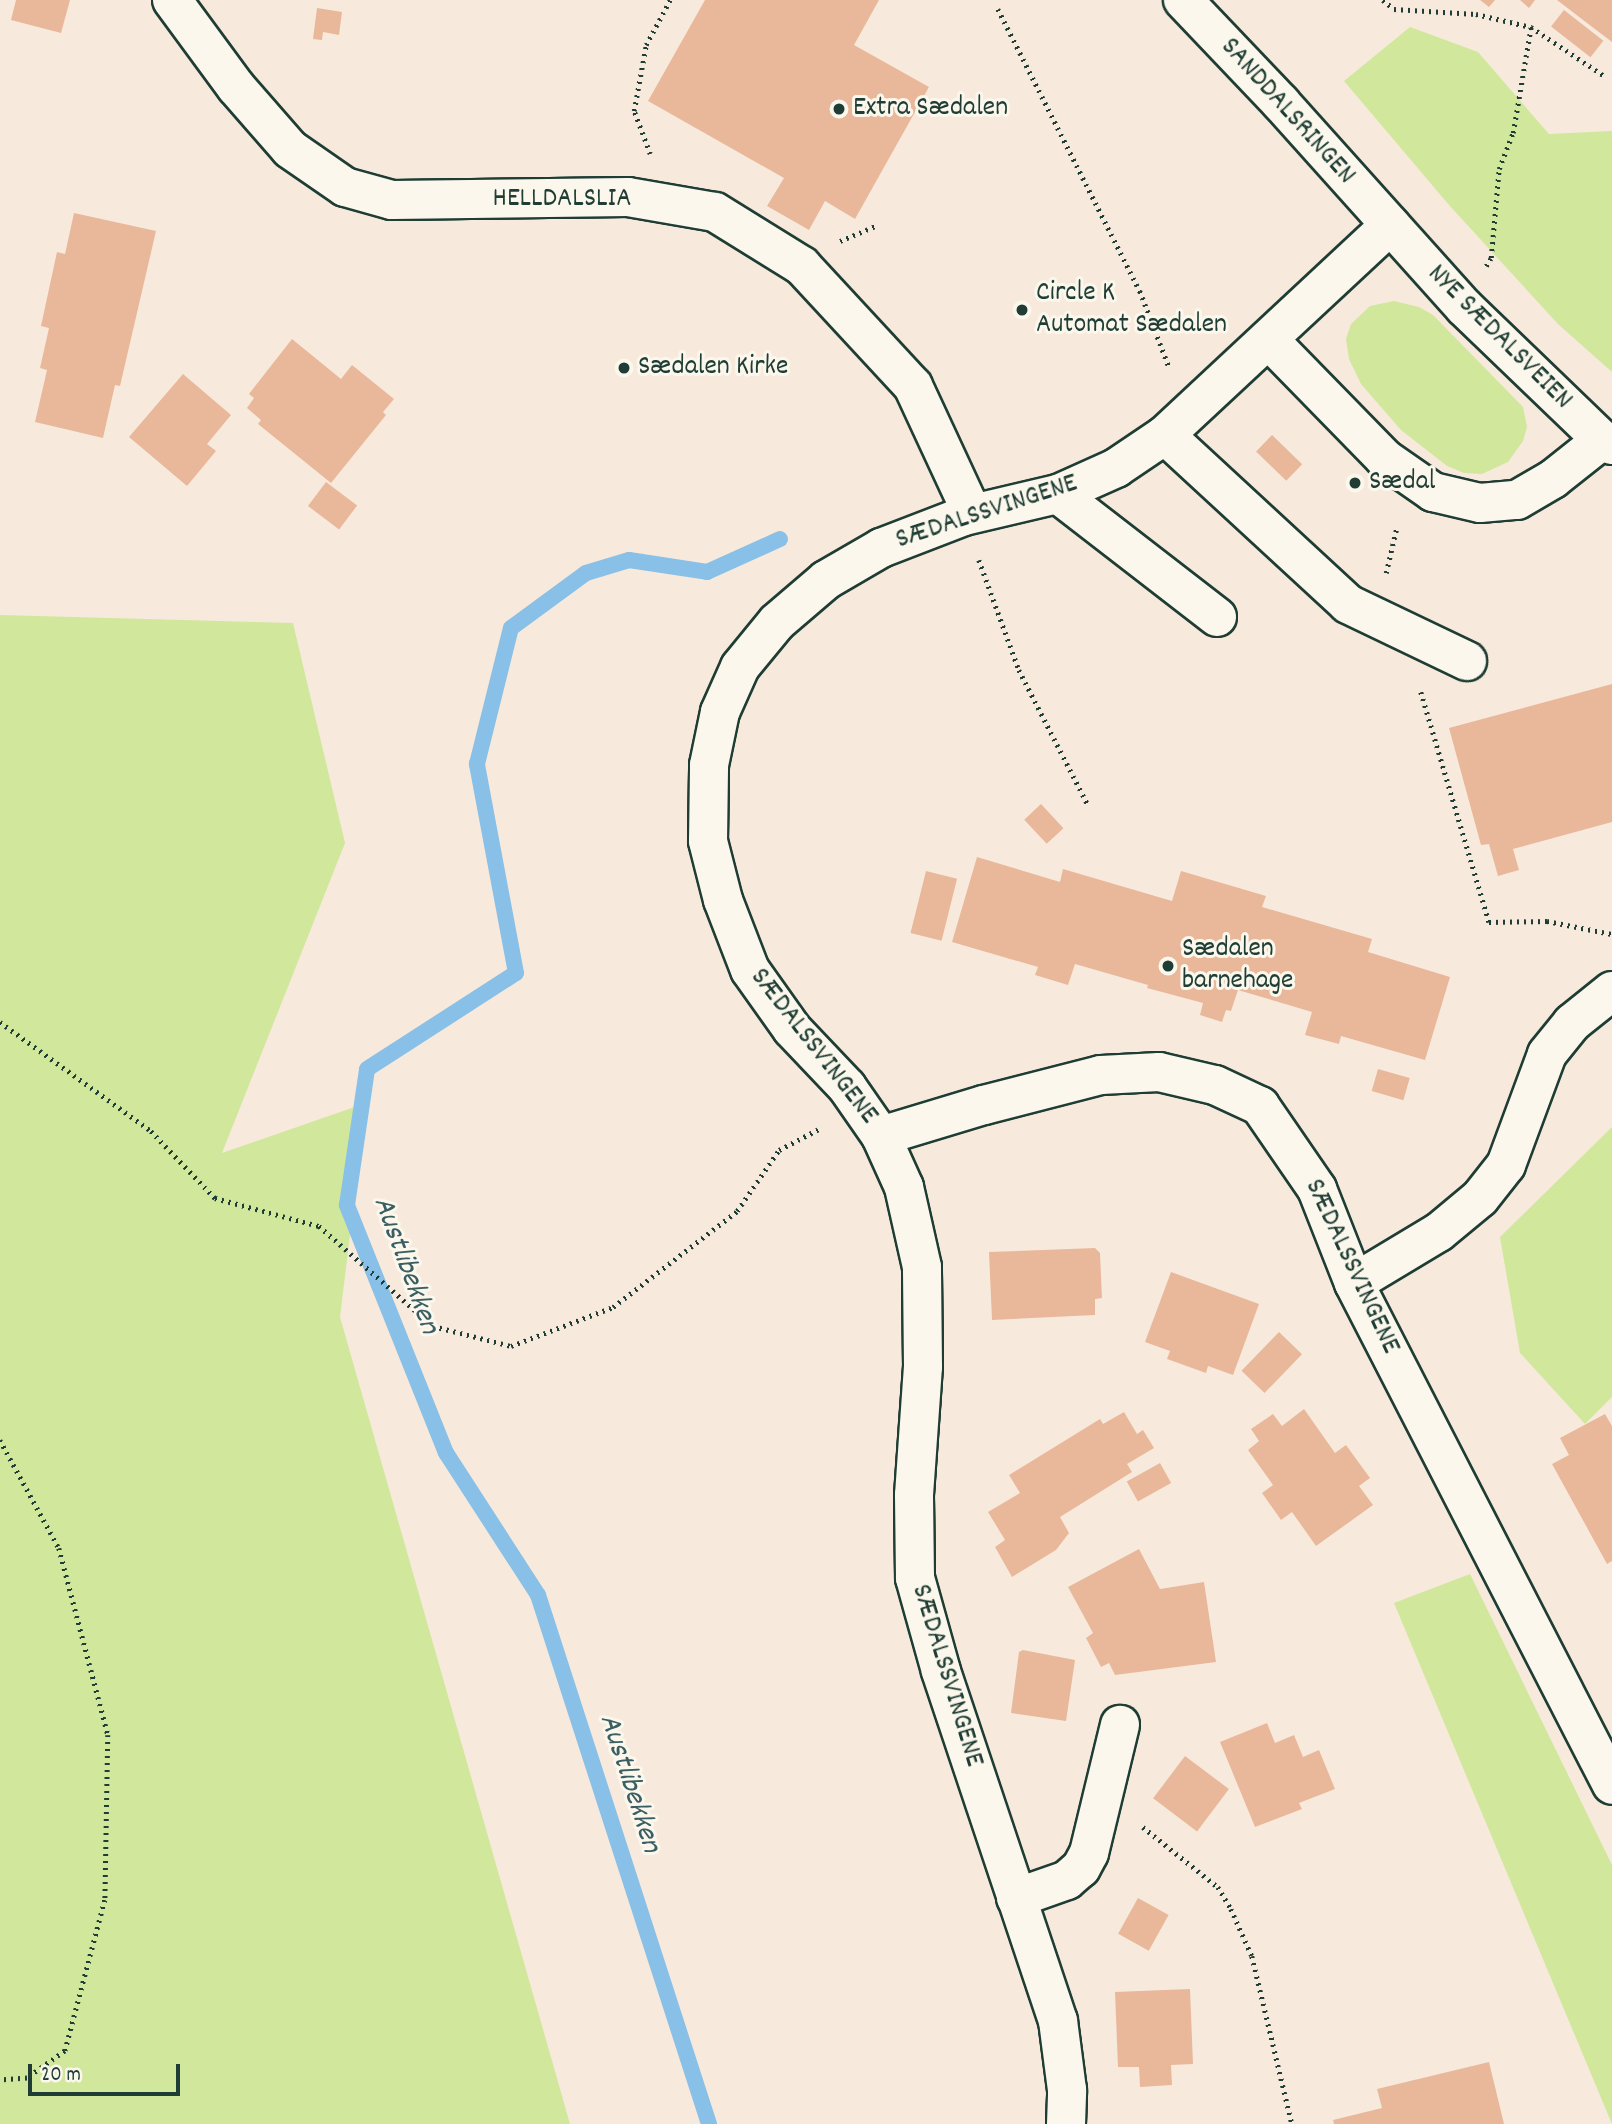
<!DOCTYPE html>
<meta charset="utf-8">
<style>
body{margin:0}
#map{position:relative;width:1612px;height:2124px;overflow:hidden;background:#f7eadc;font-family:Dekko,sans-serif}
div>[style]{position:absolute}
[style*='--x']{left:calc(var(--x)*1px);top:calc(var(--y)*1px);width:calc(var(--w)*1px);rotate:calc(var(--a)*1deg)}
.green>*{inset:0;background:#d0e79c}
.stream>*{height:16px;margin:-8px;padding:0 8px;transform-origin:8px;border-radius:8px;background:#89c0e7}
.building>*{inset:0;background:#e9b89a;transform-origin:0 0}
.path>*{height:4.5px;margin-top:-2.25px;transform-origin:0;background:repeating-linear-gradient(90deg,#1f3d34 0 2px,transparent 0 7px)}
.roads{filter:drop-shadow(2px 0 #1f3d34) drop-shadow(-2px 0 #1f3d34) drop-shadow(0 2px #1f3d34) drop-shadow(0 -2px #1f3d34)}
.minor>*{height:38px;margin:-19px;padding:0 19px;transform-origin:19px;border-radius:19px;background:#fbf7ec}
.major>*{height:38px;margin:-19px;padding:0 19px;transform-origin:19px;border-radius:19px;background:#fbf7ec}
.dots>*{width:19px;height:19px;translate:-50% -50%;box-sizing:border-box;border:4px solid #fbf7ec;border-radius:50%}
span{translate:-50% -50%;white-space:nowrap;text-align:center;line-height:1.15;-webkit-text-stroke:6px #fbf7ec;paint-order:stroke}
.poi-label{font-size:28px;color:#1f3d34}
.left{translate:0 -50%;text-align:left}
.street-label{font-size:28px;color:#1f3d34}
.water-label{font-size:30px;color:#3a5e61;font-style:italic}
.scale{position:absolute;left:28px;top:2064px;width:152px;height:32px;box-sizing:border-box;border:4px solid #1f3d34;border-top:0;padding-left:9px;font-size:21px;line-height:24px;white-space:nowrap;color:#1f3d34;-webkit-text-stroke:5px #fbf7ec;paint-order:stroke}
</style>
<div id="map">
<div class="green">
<div style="clip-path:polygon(1410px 27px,1478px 52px,1549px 134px,1612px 131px,1612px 372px,1558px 324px,1449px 205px,1344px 81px)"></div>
<div style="clip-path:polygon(1394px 301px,1419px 307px,1433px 315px,1523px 407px,1527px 427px,1523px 441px,1508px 462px,1482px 474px,1464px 473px,1447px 466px,1401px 430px,1361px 384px,1349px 359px,1346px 339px,1351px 324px,1370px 306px)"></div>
<div style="clip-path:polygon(0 615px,293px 623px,345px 843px,222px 1153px,366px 1103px,340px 1317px,570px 2124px,0 2124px)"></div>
<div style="clip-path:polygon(1612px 1127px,1612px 1397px,1585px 1424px,1520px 1353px,1500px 1237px)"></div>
<div style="clip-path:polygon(1470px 1574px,1612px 1865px,1612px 2124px,1394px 1603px)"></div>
</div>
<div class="stream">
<div style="--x:709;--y:2124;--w:556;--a:-107.91"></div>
<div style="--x:538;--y:1595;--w:169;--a:-122.9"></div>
<div style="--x:446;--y:1453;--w:267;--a:-111.8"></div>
<div style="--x:347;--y:1205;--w:137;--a:-81.6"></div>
<div style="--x:367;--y:1069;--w:177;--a:-32.8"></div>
<div style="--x:516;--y:973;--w:213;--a:-100.6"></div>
<div style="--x:477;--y:764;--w:140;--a:-76"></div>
<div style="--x:511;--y:628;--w:93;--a:-36.3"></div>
<div style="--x:586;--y:573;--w:45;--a:-16.8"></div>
<div style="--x:629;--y:560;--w:79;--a:8.7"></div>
<div style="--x:707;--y:572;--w:80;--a:-24.3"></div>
</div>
<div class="building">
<div style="clip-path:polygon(16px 0,70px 0,61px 33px,11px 20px)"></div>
<div style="clip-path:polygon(705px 0,879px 0,854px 45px,929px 87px,855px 219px,825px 201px,809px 230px,767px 206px,784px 178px,648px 101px)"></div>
<div style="clip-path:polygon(1480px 0,1495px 0,1489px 7px)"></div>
<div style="clip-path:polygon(1520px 0,1535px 0,1529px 8px)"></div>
<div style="clip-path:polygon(1557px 0,1612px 0,1612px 42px,1587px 23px)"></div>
<div style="clip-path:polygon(317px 8px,342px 12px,339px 35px,323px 32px,322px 40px,313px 39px)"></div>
<div style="left:1564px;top:10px;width:50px;height:21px;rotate:38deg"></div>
<div style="clip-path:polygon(74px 213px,156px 231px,120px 386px,115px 385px,103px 438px,35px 422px,47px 370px,40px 368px,49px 328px,41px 326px,57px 252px,65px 254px)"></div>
<div style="clip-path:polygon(292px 339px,341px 379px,352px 365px,394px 399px,383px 412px,386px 415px,331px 483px,258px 424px,261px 420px,247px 408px,254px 398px,249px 394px)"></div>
<div style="clip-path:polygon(183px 374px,231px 415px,207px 444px,216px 451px,187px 486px,129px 437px)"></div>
<div style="left:1272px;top:435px;width:42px;height:23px;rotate:44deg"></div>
<div style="left:326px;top:482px;width:39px;height:30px;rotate:37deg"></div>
<div style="clip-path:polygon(1612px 684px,1612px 822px,1513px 849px,1519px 870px,1498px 876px,1489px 844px,1481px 845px,1449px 728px)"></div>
<div style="left:1041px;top:804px;width:33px;height:23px;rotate:47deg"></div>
<div style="clip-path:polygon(977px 857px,1060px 882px,1063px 869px,1172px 901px,1181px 871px,1266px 896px,1262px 907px,1372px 939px,1368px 952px,1450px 977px,1425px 1060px,1341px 1036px,1339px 1044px,1305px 1035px,1312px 1012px,1238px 990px,1231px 1011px,1226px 1010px,1222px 1022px,1200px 1015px,1203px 1003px,1147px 988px,1148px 985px,1075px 964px,1068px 985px,1035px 975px,1038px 967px,952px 942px)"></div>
<div style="left:926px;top:871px;width:32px;height:64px;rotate:14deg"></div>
<div style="left:1378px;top:1069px;width:33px;height:23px;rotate:16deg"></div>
<div style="clip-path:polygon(1095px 1248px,1100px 1253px,1102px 1298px,1095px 1299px,1095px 1315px,992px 1320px,989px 1252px)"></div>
<div style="clip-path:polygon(1171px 1272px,1259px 1304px,1233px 1375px,1208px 1366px,1206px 1373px,1167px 1359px,1170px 1351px,1145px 1342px)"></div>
<div style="left:1279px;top:1332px;width:32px;height:54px;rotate:44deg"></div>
<div style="clip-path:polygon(1304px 1409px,1335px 1453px,1346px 1445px,1370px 1478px,1359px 1486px,1373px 1505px,1316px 1546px,1292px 1512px,1281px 1520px,1262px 1493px,1273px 1485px,1248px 1450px,1259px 1441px,1251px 1429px,1273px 1414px,1282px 1426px)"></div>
<div style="clip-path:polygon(1124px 1412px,1137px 1434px,1143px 1430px,1154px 1448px,1127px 1464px,1132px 1472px,1060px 1517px,1069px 1533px,1056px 1550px,1012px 1577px,995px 1547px,1005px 1540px,988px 1512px,1020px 1493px,1009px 1475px,1100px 1419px,1103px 1424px)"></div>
<div style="clip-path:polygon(1605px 1414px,1612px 1426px,1612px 1561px,1607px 1564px,1552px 1464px,1569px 1455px,1560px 1438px)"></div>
<div style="left:1160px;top:1463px;width:23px;height:38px;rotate:61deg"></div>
<div style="clip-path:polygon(1139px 1549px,1160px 1589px,1204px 1582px,1216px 1662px,1115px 1675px,1109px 1663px,1101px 1667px,1086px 1638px,1093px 1633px,1068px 1587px)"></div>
<div style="clip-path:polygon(1023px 1650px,1075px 1660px,1066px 1721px,1011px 1713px,1019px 1652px)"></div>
<div style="clip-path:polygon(1267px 1723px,1275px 1743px,1294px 1735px,1303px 1757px,1319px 1750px,1335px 1789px,1299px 1803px,1302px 1809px,1255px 1827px,1220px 1742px)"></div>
<div style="left:1185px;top:1756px;width:55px;height:53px;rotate:37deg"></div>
<div style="left:1138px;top:1898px;width:35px;height:41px;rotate:29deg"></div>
<div style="clip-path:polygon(1190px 1989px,1193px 2064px,1171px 2065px,1172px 2085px,1140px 2087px,1139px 2067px,1118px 2067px,1115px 1992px)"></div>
<div style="clip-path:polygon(1489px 2062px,1504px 2124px,1334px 2124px,1333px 2120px,1382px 2108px,1377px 2089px)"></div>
</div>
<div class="path">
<div style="--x:1383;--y:0;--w:14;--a:39"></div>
<div style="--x:1394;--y:9;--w:82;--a:3.5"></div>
<div style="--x:1476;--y:14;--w:57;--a:13.3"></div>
<div style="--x:1531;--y:27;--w:87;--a:33.7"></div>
<div style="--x:998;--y:9;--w:316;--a:63.3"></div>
<div style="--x:1140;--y:291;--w:81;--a:69.1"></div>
<div style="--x:650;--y:154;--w:46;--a:-110.4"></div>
<div style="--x:634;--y:111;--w:67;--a:-79.7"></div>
<div style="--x:646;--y:45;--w:51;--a:-61.9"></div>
<div style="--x:840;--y:241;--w:39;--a:-23"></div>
<div style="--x:1486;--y:266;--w:9;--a:-58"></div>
<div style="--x:1491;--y:258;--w:89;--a:-84.9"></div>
<div style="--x:1499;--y:169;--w:39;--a:-69"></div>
<div style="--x:1513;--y:133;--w:108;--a:-80.4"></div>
<div style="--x:979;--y:560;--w:117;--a:70"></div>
<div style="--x:1019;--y:670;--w:152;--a:62.9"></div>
<div style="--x:1386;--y:573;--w:48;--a:-76.8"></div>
<div style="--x:1421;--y:692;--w:240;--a:73.5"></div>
<div style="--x:1489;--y:922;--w:58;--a:-1"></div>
<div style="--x:1547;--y:921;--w:66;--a:11.3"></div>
<div style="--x:0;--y:1022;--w:186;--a:35.8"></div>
<div style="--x:151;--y:1131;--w:93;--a:46.3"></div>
<div style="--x:215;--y:1198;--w:108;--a:15.1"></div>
<div style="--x:319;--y:1226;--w:152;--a:41.3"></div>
<div style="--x:433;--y:1326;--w:81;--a:14.4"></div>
<div style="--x:511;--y:1346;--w:109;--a:-20.9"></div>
<div style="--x:613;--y:1307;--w:157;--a:-37.7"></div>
<div style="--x:737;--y:1211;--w:74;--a:-55.5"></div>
<div style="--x:779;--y:1150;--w:45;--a:-27.7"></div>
<div style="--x:0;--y:1440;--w:123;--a:61.4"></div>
<div style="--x:59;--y:1548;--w:193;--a:75.3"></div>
<div style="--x:108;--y:1735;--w:165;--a:91"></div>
<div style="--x:105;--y:1900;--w:156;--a:104.8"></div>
<div style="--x:65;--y:2051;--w:47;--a:144.6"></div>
<div style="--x:27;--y:2078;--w:27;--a:176"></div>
<div style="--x:1143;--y:1827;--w:96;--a:38.7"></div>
<div style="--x:1218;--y:1887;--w:26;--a:59"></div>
<div style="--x:1231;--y:1909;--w:51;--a:65.9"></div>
<div style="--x:1252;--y:1956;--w:173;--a:76.6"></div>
</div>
<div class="roads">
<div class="minor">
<div style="--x:172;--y:0;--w:108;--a:53.7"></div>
<div style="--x:236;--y:87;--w:82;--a:48.9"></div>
<div style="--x:290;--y:149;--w:67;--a:34.6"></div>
<div style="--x:345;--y:187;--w:49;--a:15.5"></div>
<div style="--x:392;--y:200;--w:236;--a:-0.7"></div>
<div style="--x:628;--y:197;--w:88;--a:9.8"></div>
<div style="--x:715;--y:212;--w:102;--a:31.8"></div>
<div style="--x:802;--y:266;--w:163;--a:47.2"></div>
<div style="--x:913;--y:386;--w:140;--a:65.1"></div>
<div style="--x:1269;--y:340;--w:165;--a:45.7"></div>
<div style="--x:1384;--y:458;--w:60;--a:34.8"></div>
<div style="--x:1433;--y:492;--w:48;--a:13.2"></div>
<div style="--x:1480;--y:503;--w:37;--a:-5"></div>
<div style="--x:1517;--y:500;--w:42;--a:-30.3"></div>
<div style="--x:1553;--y:479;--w:63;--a:-38.5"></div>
<div style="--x:1165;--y:435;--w:249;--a:42.7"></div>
<div style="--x:1348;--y:604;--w:132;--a:25.6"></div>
<div style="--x:1058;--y:494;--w:201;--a:37.7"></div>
<div style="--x:881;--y:1136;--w:108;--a:-16.8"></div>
<div style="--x:984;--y:1105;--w:121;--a:-14.4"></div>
<div style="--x:1101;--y:1075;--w:58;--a:-3"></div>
<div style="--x:1159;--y:1072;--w:57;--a:13.1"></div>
<div style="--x:1215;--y:1085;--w:50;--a:25"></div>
<div style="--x:1260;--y:1106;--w:101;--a:55.5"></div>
<div style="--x:1317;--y:1189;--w:101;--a:68.5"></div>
<div style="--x:1354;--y:1283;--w:564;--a:62.8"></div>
<div style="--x:1354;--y:1283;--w:99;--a:-31"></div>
<div style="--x:1439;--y:1232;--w:53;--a:-39.7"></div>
<div style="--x:1480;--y:1198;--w:42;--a:-51.8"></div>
<div style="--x:1506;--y:1165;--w:118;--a:-69.7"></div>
<div style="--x:1547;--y:1054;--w:40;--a:-51"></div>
<div style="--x:1572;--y:1023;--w:51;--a:-38.7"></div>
<div style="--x:1016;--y:1898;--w:54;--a:-19.4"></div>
<div style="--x:1067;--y:1880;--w:18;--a:-41"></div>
<div style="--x:1081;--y:1868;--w:17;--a:-62"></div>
<div style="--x:1089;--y:1853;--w:132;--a:-76.4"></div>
<div style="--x:1066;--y:2124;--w:34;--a:-88"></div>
<div style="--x:1067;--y:2090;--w:70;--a:-97.4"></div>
<div style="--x:1058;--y:2021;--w:369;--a:-108.5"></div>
<div style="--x:941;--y:1671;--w:97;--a:-105.6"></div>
<div style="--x:915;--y:1578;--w:83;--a:-90.7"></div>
<div style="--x:914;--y:1495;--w:128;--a:-86"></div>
<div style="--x:923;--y:1367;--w:100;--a:-90.6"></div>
<div style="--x:922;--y:1267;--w:82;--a:-102.7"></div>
<div style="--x:904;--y:1187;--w:56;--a:-114.3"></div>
<div style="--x:881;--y:1136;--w:60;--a:-124.8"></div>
<div style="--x:847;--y:1087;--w:80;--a:-133.5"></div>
<div style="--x:792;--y:1029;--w:72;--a:-125.4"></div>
<div style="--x:750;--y:970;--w:75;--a:-111.1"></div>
<div style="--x:723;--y:900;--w:61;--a:-104.3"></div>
<div style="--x:708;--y:841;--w:76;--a:-89.2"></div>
<div style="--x:709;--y:765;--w:54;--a:-78.3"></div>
<div style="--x:720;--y:712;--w:49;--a:-66"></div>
<div style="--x:740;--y:667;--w:58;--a:-50.6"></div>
<div style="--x:777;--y:622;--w:65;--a:-40.6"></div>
<div style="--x:826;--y:580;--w:64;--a:-30.2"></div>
<div style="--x:881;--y:548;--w:89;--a:-21.1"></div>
<div style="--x:964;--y:516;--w:97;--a:-13.2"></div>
<div style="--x:1058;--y:494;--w:64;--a:-24.1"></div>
<div style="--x:1116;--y:468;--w:59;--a:-34"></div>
<div style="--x:1165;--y:435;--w:308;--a:-43"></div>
</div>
<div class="major">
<div style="--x:1183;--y:0;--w:142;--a:46.4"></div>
<div style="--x:1281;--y:103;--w:274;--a:48.1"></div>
<div style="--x:1464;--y:307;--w:192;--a:43.9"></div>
<div style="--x:1602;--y:440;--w:11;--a:27"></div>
</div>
</div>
<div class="dots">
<div style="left:839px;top:109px;background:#1f3d34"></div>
<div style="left:1022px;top:310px;background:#1f3d34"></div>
<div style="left:624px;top:368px;background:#1f3d34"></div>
<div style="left:1355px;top:483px;background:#1f3d34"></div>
<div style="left:1168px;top:966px;background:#1f3d34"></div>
</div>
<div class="poi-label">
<span class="left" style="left:853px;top:109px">Extra Sædalen</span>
<span class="left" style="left:1036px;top:310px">Circle K<br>Automat Sædalen</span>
<span class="left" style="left:638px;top:368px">Sædalen Kirke</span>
<span class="left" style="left:1369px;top:483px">Sædal</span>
<span class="left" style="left:1182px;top:966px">Sædalen<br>barnehage</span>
</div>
<div class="street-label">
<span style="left:1287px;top:112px;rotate:48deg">SANDDALSRINGEN</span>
<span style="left:562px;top:200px">HELLDALSLIA</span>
<span style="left:1499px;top:338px;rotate:45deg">NYE SÆDALSVEIEN</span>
<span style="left:987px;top:513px;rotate:-18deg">SÆDALSSVINGENE</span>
<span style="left:813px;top:1047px;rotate:52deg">SÆDALSSVINGENE</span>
<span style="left:1351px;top:1267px;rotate:65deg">SÆDALSSVINGENE</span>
<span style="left:946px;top:1676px;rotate:73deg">SÆDALSSVINGENE</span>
</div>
<div class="water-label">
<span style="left:404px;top:1266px;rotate:70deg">Austlibekken</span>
<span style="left:628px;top:1784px;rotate:72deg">Austlibekken</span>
</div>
<div class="scale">20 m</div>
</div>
